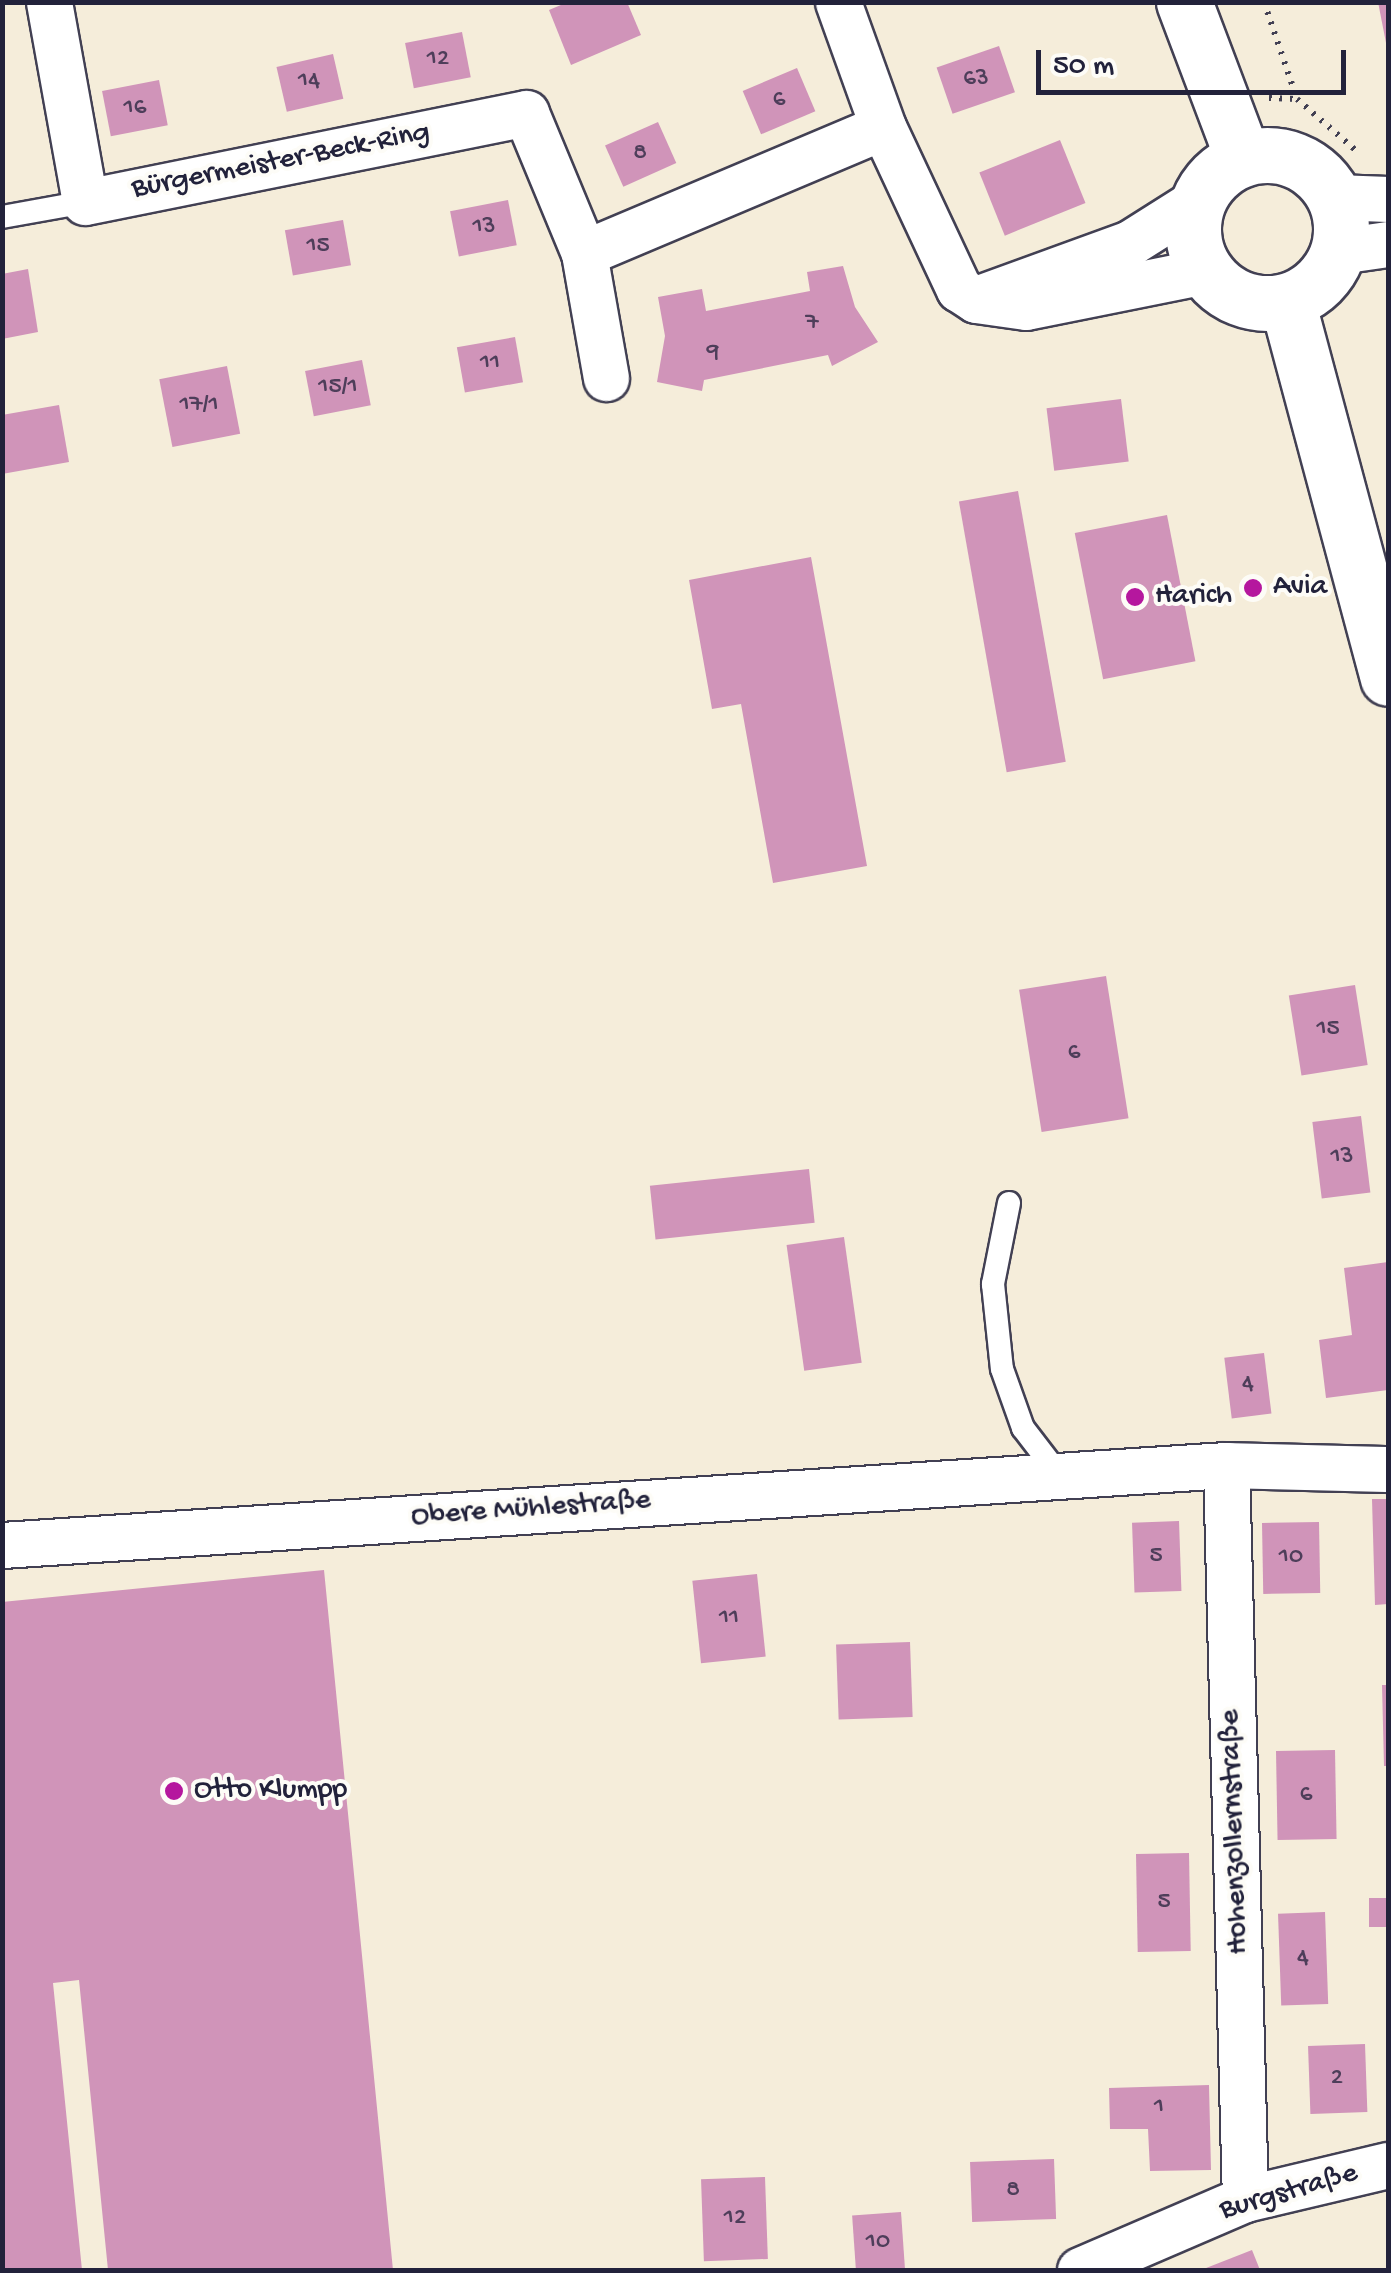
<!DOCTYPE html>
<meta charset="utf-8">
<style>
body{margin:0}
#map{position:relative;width:1391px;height:2273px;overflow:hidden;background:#f5edda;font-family:"Gochi Hand",sans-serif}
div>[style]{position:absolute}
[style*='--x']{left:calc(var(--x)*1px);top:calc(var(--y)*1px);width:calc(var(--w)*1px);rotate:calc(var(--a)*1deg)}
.building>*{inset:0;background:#d094b9;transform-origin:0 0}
.path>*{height:6px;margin-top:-3px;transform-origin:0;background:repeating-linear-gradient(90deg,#424053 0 2.5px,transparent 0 10.5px)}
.roads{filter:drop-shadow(2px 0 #424053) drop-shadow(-2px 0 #424053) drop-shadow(0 2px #424053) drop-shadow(0 -2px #424053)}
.service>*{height:22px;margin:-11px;padding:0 11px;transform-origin:11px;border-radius:11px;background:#fff}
.minor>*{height:45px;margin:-22.5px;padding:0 22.5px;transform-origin:22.5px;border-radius:22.5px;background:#fff}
.secondary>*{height:55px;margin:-27.5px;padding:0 27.5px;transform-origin:27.5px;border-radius:27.5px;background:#fff}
.secondary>.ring{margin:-27.5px;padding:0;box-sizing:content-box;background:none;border:55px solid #fff;border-radius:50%}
.dots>*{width:28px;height:28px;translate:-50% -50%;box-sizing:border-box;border:5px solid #fdfcf7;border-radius:50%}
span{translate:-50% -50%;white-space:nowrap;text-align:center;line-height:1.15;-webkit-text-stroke:8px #fdfcf7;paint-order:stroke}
.number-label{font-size:25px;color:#4e3e5a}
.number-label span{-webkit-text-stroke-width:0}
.street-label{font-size:30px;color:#22223b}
.poi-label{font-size:30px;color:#22223b}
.left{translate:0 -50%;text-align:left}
.frame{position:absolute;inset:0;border:5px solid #22223b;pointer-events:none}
.scale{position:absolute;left:1036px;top:50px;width:310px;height:45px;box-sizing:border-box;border:5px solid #22223b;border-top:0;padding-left:12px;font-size:30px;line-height:35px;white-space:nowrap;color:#22223b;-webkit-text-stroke:8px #fdfcf7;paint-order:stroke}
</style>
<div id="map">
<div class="building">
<div style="clip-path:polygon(568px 2px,627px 2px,641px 35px,571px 65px,549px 10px)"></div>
<div style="clip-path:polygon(1378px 2px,1388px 2px,1388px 48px,1387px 48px)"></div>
<div style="left:462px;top:32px;width:46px;height:58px;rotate:79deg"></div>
<div style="left:999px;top:46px;width:49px;height:66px;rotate:71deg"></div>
<div style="left:333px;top:54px;width:46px;height:58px;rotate:77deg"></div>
<div style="left:797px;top:68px;width:47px;height:59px;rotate:67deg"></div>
<div style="left:159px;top:80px;width:46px;height:58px;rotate:79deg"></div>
<div style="left:658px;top:122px;width:45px;height:58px;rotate:66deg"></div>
<div style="left:1060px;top:140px;width:68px;height:87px;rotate:68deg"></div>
<div style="left:508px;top:200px;width:46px;height:59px;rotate:79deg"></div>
<div style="left:343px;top:220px;width:46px;height:59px;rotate:80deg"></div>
<div style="clip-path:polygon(843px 266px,855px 307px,878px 342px,832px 366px,828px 355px,704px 380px,702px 391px,657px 382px,665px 336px,658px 297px,702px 289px,706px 311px,810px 291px,807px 272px)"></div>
<div style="clip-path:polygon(28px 269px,38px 332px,2px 339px,2px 274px)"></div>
<div style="left:515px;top:337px;width:46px;height:59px;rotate:80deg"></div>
<div style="left:362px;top:360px;width:46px;height:58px;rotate:79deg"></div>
<div style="left:227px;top:366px;width:69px;height:69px;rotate:79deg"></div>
<div style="left:1121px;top:399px;width:63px;height:75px;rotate:83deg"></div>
<div style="clip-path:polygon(59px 405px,69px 462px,2px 474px,2px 415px)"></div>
<div style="left:1018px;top:491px;width:275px;height:60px;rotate:80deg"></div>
<div style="left:1167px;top:515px;width:149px;height:94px;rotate:79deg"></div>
<div style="clip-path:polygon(811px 557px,867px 866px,773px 883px,741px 704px,712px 709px,689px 580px)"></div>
<div style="left:1106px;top:976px;width:144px;height:88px;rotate:81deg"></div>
<div style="left:1355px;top:985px;width:81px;height:67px;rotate:81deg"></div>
<div style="left:1361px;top:1116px;width:77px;height:49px;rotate:83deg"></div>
<div style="left:809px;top:1169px;width:54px;height:160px;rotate:84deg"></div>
<div style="left:844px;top:1237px;width:127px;height:58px;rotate:82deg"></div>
<div style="clip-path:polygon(1388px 1262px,1388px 1390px,1326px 1398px,1319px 1340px,1352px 1335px,1344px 1268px)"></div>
<div style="left:1264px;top:1353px;width:61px;height:40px;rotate:83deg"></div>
<div style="clip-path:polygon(1372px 1499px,1388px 1499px,1388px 1604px,1375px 1605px)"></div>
<div style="left:1179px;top:1521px;width:70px;height:47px;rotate:88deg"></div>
<div style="left:1319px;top:1522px;width:71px;height:57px;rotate:89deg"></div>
<div style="clip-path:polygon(324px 1570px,393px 2270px,108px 2270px,79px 1980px,53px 1983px,82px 2270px,2px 2270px,2px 1602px)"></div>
<div style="left:757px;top:1574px;width:83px;height:65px;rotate:84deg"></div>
<div style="left:910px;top:1642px;width:75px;height:74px;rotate:88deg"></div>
<div style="clip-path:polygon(1382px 1685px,1388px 1685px,1388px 1766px,1384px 1766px)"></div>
<div style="left:1335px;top:1750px;width:89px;height:59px;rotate:89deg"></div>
<div style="left:1189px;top:1853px;width:98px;height:53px;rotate:89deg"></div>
<div style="left:1388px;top:1898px;width:29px;height:19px;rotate:90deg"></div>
<div style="left:1325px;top:1912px;width:92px;height:47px;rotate:88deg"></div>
<div style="left:1365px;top:2044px;width:68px;height:57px;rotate:88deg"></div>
<div style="clip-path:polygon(1209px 2085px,1211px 2170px,1150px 2171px,1148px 2129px,1110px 2129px,1109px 2088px)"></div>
<div style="left:1054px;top:2159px;width:60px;height:84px;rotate:88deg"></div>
<div style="left:765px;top:2177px;width:82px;height:64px;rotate:88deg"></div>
<div style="left:901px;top:2212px;width:58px;height:49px;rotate:86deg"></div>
<div style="clip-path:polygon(1252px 2250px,1260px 2270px,1201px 2270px)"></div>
</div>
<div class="path">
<div style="--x:1264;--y:2;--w:102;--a:71.2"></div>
<div style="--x:1297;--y:99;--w:82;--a:41.1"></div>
<div style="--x:1269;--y:98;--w:28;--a:2"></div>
</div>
<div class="roads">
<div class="service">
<div style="--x:2;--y:217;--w:84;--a:-10.2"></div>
<div style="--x:1009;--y:1203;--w:83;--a:101.2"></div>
<div style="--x:993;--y:1284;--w:85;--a:84"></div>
<div style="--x:1002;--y:1369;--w:63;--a:70.4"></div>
<div style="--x:1023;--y:1428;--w:59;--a:52.5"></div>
</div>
<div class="minor">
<div style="--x:49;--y:2;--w:203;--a:79.8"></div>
<div style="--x:85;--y:202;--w:450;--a:-11.4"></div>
<div style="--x:526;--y:113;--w:152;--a:67.5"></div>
<div style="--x:584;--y:253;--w:324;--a:-22.9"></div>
<div style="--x:838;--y:2;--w:133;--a:70.2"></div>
<div style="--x:883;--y:127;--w:179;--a:64.9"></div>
<div style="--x:959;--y:289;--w:20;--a:33"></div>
<div style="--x:976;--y:300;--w:50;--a:8"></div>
<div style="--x:1026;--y:307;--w:183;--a:-11.4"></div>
<div style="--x:1335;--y:197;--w:53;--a:2.2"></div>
<div style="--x:1339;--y:251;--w:49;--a:-8.1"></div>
<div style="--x:584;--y:253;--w:127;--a:80"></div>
<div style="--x:982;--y:297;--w:158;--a:-20"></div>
<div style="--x:1130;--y:243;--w:80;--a:-32.3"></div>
<div style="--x:1226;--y:1465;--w:734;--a:88.52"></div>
<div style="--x:2;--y:1545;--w:1227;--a:-3.74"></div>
<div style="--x:1226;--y:1465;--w:162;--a:1.4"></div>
<div style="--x:1080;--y:2270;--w:180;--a:-23.3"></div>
<div style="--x:1245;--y:2199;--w:147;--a:-13.4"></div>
</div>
<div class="secondary">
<div style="--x:1184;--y:2;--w:167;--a:69.3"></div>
<div class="ring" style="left:1193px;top:155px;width:93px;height:93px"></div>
<div style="--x:1287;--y:301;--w:390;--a:75"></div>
</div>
</div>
<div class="dots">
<div style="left:1253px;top:588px;background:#b5179e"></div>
<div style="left:1135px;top:597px;background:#b5179e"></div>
<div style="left:174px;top:1791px;background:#b5179e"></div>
</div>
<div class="number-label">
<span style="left:438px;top:60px">12</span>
<span style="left:976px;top:80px">63</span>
<span style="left:309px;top:82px">14</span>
<span style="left:779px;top:101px">6</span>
<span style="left:135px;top:109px">16</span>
<span style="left:640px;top:154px">8</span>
<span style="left:484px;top:228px">13</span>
<span style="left:318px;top:247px">15</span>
<span style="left:812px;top:324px">7</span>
<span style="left:713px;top:353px">9</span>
<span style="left:490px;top:364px">11</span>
<span style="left:338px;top:388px">15/1</span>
<span style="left:199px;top:406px">17/1</span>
<span style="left:1328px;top:1030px">15</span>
<span style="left:1074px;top:1054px">6</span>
<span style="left:1342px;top:1158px">13</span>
<span style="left:1248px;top:1385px">4</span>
<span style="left:1156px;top:1557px">5</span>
<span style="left:1291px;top:1558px">10</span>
<span style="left:729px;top:1619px">11</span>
<span style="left:1306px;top:1796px">6</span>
<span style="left:1164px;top:1903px">5</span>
<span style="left:1303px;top:1959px">4</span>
<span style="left:1337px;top:2079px">2</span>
<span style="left:1159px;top:2108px">1</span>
<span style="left:1013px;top:2191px">8</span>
<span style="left:735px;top:2219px">12</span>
<span style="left:878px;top:2243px">10</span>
</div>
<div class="street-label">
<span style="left:281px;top:162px;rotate:-11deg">Bürgermeister-Beck-Ring</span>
<span style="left:531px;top:1510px;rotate:-4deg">Obere Mühlestraße</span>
<span style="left:1236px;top:1832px;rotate:-92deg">Hohenzollernstraße</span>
<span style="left:1289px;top:2193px;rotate:-16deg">Burgstraße</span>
</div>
<div class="poi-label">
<span class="left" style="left:1273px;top:588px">Avia</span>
<span class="left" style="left:1155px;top:597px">Harich</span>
<span class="left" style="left:194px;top:1791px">Otto Klumpp</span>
</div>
<div class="frame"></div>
<div class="scale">50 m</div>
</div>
